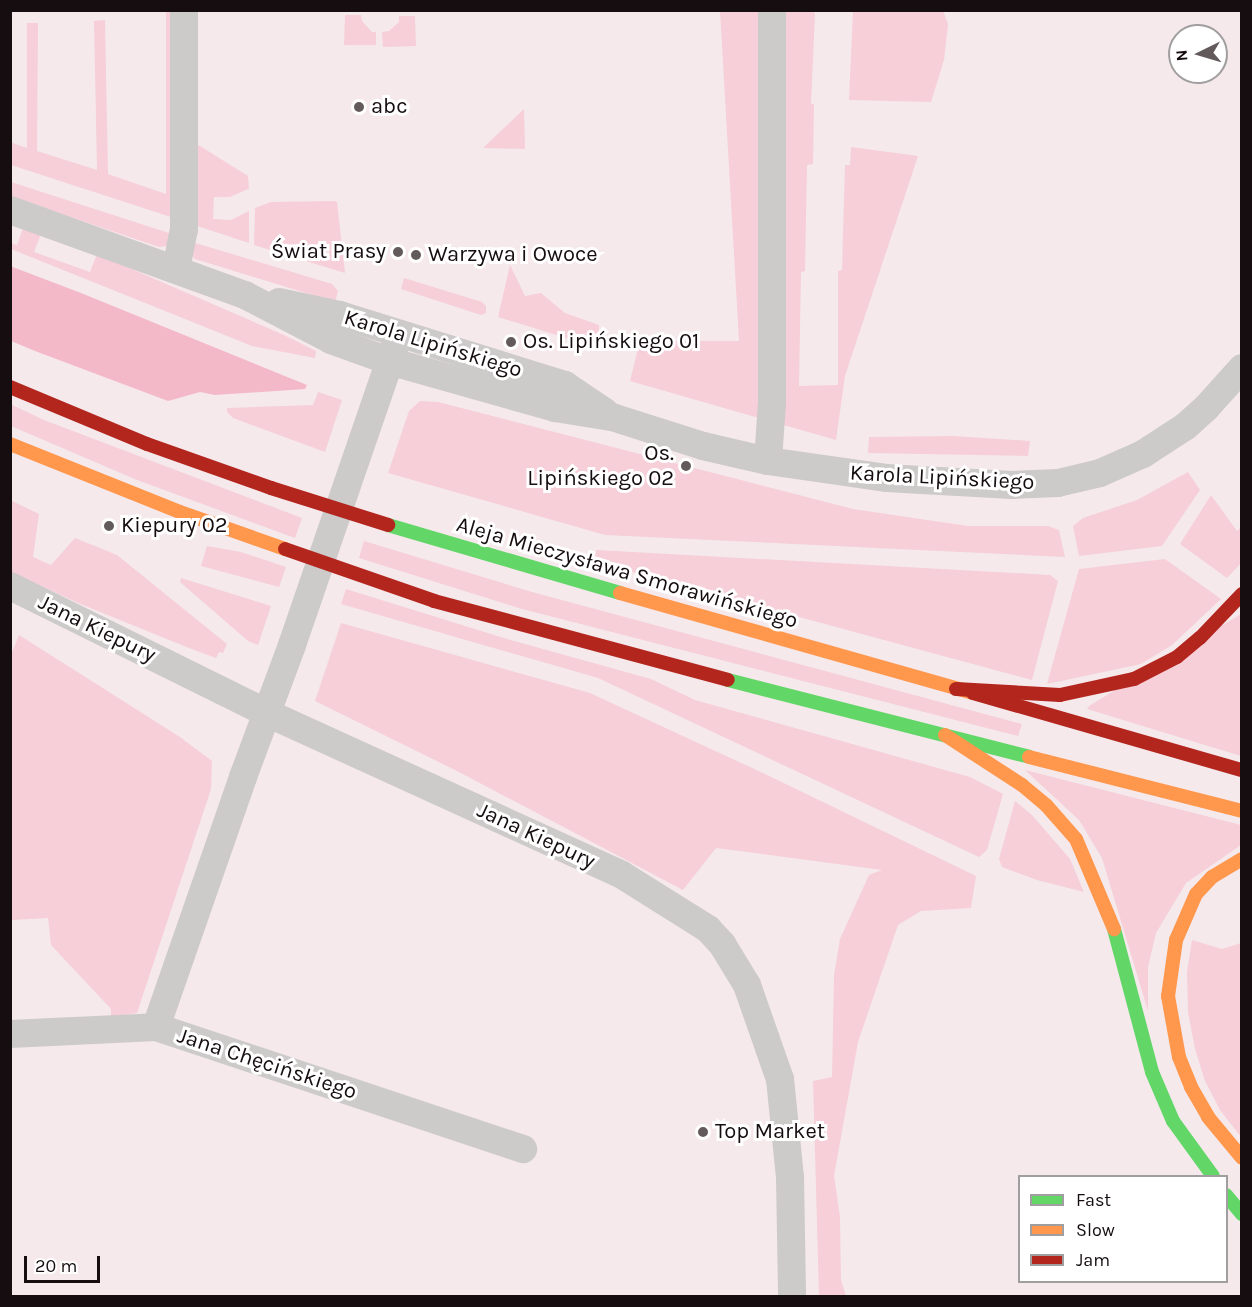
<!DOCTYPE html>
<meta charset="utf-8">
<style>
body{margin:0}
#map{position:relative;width:1252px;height:1307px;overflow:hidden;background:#f5e9ec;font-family:Karla,sans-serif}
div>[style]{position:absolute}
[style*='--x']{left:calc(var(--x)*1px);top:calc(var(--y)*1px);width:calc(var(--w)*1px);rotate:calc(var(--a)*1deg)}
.green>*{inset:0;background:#f6cfd9}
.forest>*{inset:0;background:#f4b9c9}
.street>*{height:28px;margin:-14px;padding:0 14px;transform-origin:14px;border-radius:14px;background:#cdcaca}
.fast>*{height:14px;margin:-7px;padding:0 7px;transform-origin:7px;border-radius:7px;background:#63d668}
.slow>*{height:14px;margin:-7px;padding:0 7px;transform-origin:7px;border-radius:7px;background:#ff974d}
.jam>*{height:14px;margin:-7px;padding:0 7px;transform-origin:7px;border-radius:7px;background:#b3261e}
.dots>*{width:16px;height:16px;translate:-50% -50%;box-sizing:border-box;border:3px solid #fff;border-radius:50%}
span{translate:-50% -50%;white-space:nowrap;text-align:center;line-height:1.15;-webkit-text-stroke:6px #fff;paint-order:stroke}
.poi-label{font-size:22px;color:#150d0f}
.left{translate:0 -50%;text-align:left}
.right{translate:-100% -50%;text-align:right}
.street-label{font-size:22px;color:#150d0f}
.frame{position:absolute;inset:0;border:12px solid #150d0f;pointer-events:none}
.legend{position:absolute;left:1018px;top:1175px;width:210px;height:108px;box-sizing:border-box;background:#fff;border:2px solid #a19e9f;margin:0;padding:8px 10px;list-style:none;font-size:18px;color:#150d0f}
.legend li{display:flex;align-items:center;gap:12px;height:30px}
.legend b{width:30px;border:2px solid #a19e9f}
.north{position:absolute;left:1168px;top:24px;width:60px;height:60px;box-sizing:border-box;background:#fff;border:2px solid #a19e9f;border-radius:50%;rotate:265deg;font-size:16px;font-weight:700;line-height:24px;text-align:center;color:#150d0f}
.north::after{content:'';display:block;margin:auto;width:21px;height:27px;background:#635a5c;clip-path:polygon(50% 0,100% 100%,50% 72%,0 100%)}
.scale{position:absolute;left:24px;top:1256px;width:76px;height:27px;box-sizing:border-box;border:3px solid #150d0f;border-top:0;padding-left:8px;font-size:18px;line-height:21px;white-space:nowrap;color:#150d0f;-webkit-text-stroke:4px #fff;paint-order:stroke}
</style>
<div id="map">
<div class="green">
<div style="clip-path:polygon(166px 11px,175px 11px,174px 218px,11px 165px,10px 142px,27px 148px,27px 23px,38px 23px,37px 151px,97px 170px,94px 21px,105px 20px,108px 174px,166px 194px)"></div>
<div style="clip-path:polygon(720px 11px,813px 11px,815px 14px,811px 104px,814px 104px,813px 164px,807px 165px,805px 271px,801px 272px,799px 386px,838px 385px,838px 271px,842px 270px,845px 165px,850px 165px,851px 147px,918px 156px,845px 376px,836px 440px,630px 381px,640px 341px,739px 341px)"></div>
<div style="clip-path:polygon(853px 11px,943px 11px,948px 24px,944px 60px,931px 102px,849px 100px)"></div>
<div style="clip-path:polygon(345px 15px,361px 15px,362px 21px,372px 32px,376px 32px,376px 45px,344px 45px)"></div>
<div style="clip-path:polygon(399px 16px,415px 16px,416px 46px,383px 47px,382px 32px,389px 31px,399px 22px)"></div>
<div style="clip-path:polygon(524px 109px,525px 149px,483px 148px)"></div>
<div style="clip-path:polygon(192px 141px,248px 176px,249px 189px,246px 190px,230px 197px,214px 197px,213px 219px,231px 220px,249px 211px,249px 243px,191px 224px)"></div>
<div style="clip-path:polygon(11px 182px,172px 234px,167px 246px,159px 247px,11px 197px)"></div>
<div style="clip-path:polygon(334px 201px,337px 202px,345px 273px,254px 245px,255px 208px,271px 202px)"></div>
<div style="clip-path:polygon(23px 228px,41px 234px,34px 252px,90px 272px,97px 254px,284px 335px,316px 351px,315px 358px,252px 346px,11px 249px,10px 243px,17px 245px)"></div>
<div style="clip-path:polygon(192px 242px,332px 284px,338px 291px,335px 302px,195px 259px,188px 251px)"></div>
<div style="clip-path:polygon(510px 265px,525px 296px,541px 293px,565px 313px,599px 325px,599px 344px,592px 346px,498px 317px)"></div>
<div style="clip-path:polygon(404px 278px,482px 302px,486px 306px,486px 313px,481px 315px,401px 289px)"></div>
<div style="clip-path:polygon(318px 392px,342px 400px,325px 452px,233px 418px,227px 412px,227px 408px,313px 405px)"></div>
<div style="clip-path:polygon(420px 401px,438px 402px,853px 509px,968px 526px,1048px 526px,1059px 530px,1065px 557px,605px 535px,388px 473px,409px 411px)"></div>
<div style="clip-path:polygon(10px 404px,44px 420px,302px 518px,295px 538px,137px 480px,11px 426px)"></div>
<div style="clip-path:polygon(953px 436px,1030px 441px,1028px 456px,868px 453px,869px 437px)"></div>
<div style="clip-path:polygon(1188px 472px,1200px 490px,1162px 546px,1079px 556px,1073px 526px,1083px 518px,1137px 500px)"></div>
<div style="clip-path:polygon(1211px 495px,1237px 531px,1241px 527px,1241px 563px,1227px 578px,1180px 544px)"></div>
<div style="clip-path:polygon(10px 500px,39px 514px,33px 557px,51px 565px,75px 538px,117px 555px,227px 644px,223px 653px,219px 652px,216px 658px,189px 648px,78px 603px,11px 572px)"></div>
<div style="clip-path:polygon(364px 541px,532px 592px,1022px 724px,1018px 736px,522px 609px,359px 558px)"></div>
<div style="clip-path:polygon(207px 546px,241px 552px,286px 567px,279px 587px,201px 566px)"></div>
<div style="clip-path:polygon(597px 550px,1050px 575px,1058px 581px,1032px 680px,584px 559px)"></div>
<div style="clip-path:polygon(1165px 559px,1221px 599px,1172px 645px,1141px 664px,1047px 684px,1079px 569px)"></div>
<div style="clip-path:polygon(181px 578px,271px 606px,258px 645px,248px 641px,180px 582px)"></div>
<div style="clip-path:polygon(346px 589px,507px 639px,651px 679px,695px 700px,970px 777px,1003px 794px,987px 850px,979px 857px,598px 678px,341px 604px)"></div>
<div style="clip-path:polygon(1241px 614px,1241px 756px,1087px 709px,1089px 706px)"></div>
<div style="clip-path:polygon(341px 623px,590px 693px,765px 774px,976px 876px,971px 908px,921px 911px,898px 925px,858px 1042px,834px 1176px,840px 1217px,841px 1280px,846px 1296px,819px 1296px,813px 1081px,832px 1077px,834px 975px,840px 939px,869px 875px,882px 870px,716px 848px,683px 890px,457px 771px,315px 701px)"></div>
<div style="clip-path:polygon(19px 635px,180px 737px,212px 761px,211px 789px,137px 1013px,111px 1017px,111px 1009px,51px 945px,48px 918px,11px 920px,10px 657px)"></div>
<div style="clip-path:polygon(1025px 770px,1241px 825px,1241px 845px,1186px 883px,1156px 933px,1148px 967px,1148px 1011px,1102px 858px,1079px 820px)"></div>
<div style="clip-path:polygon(1015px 801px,1032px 815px,1070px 859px,1084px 892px,1037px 880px,1002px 867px,999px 859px)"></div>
<div style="clip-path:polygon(1192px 940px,1222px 949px,1241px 943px,1241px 1137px,1220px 1110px,1205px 1081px,1195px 1049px,1188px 1012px,1187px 972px)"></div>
</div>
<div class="forest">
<div style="clip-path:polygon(10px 266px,81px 293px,307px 385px,305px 389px,215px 395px,200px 392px,168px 401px,35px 351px,11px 341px)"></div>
</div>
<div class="street">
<div style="--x:10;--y:210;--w:250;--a:19.9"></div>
<div style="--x:245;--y:295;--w:97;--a:27.6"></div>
<div style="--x:331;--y:340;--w:62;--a:19.9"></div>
<div style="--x:389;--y:361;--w:173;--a:15.8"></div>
<div style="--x:555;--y:408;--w:58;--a:9"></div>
<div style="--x:612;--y:417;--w:96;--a:17.7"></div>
<div style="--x:703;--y:446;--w:67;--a:13"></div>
<div style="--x:768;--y:461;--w:119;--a:8.2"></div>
<div style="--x:886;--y:478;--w:126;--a:3.2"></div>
<div style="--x:1012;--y:485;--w:46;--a:-2.5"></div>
<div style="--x:1058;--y:483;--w:43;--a:-13.4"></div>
<div style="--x:1100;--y:473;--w:47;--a:-23.8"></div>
<div style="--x:1143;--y:454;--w:51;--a:-33.1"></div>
<div style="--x:1186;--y:426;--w:27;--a:-42"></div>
<div style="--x:1206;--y:408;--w:54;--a:-48"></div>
<div style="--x:176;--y:269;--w:41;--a:-78.7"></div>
<div style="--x:184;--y:229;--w:219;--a:-90"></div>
<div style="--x:279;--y:302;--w:62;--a:12"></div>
<div style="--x:340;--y:315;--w:236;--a:17.3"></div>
<div style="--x:565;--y:385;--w:48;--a:34"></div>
<div style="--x:768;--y:461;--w:58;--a:-86.1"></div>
<div style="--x:772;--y:403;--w:393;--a:-90"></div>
<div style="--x:10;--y:586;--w:287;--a:26.3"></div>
<div style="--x:267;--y:713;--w:390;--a:24.5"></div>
<div style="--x:622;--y:875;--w:102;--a:32.1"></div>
<div style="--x:708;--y:929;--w:21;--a:47"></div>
<div style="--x:722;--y:944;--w:48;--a:58.6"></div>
<div style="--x:747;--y:985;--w:100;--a:70.7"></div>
<div style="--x:780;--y:1079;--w:99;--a:84.2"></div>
<div style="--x:790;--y:1177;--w:119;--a:89"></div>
<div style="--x:156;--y:1027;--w:265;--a:-70.8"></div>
<div style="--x:243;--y:777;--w:141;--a:-69.6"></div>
<div style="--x:292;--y:645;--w:329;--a:-71"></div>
<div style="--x:10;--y:1034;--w:146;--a:-2.7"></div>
<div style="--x:156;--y:1027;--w:387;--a:18.4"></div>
</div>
<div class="fast">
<div style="--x:388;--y:525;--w:242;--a:16.3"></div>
<div style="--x:728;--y:680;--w:311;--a:14.3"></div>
<div style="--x:1114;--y:929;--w:148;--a:75.1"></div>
<div style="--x:1152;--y:1072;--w:53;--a:66.8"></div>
<div style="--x:1173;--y:1121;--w:68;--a:54"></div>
<div style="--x:1226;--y:1195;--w:25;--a:50"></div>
</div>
<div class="slow">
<div style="--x:10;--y:444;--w:183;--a:21.8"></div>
<div style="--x:180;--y:512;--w:111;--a:19.4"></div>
<div style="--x:620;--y:593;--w:367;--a:15.8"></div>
<div style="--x:945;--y:735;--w:92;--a:33"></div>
<div style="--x:1022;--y:785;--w:31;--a:40"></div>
<div style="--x:1046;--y:805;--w:45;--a:48.6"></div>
<div style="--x:1076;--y:839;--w:98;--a:67.1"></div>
<div style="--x:1029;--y:757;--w:220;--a:14.2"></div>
<div style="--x:1242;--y:859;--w:35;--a:149"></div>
<div style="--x:1212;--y:877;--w:23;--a:133"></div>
<div style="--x:1196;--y:894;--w:50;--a:113.5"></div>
<div style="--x:1176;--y:940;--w:57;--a:98.1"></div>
<div style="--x:1168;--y:996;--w:62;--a:79.8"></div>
<div style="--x:1179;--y:1057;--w:32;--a:68"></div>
<div style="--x:1191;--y:1087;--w:34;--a:60"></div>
<div style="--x:1208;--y:1117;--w:53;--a:50.3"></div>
</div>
<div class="jam">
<div style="--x:10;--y:387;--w:148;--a:22.6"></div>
<div style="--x:147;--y:444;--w:132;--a:19.5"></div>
<div style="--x:271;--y:488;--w:123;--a:17.5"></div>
<div style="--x:285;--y:549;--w:158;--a:19.2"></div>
<div style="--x:434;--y:601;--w:304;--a:15"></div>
<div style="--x:956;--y:689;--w:104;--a:3.3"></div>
<div style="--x:1060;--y:695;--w:76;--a:-12.2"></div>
<div style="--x:1134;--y:679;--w:48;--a:-27.1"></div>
<div style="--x:1177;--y:657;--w:30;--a:-40"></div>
<div style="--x:1200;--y:638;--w:61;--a:-46.3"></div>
<div style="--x:973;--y:693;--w:280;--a:16"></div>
</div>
<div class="dots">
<div style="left:359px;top:107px;background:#635a5c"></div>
<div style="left:398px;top:252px;background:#635a5c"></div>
<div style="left:416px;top:255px;background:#635a5c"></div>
<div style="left:511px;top:342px;background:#635a5c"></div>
<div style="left:686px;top:466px;background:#635a5c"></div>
<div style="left:109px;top:526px;background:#635a5c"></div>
<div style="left:703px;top:1132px;background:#635a5c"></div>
</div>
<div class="poi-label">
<span class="left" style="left:371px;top:107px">abc</span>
<span class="right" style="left:386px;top:252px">Świat Prasy</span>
<span class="left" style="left:428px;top:255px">Warzywa i Owoce</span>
<span class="left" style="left:523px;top:342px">Os. Lipińskiego 01</span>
<span class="right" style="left:674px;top:466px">Os.<br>Lipińskiego 02</span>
<span class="left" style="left:121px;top:526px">Kiepury 02</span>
<span class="left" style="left:715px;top:1132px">Top Market</span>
</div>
<div class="street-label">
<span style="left:433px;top:344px;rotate:17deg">Karola Lipińskiego</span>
<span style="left:942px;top:478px;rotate:3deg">Karola Lipińskiego</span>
<span style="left:627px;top:573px;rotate:16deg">Aleja Mieczysława Smorawińskiego</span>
<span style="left:97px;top:629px;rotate:26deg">Jana Kiepury</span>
<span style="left:536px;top:836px;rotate:25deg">Jana Kiepury</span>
<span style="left:267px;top:1064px;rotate:18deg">Jana Chęcińskiego</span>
</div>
<div class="frame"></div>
<ul class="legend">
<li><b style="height:8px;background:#63d668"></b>Fast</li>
<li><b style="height:8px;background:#ff974d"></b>Slow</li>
<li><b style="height:8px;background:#b3261e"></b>Jam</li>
</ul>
<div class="north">N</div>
<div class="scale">20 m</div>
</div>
